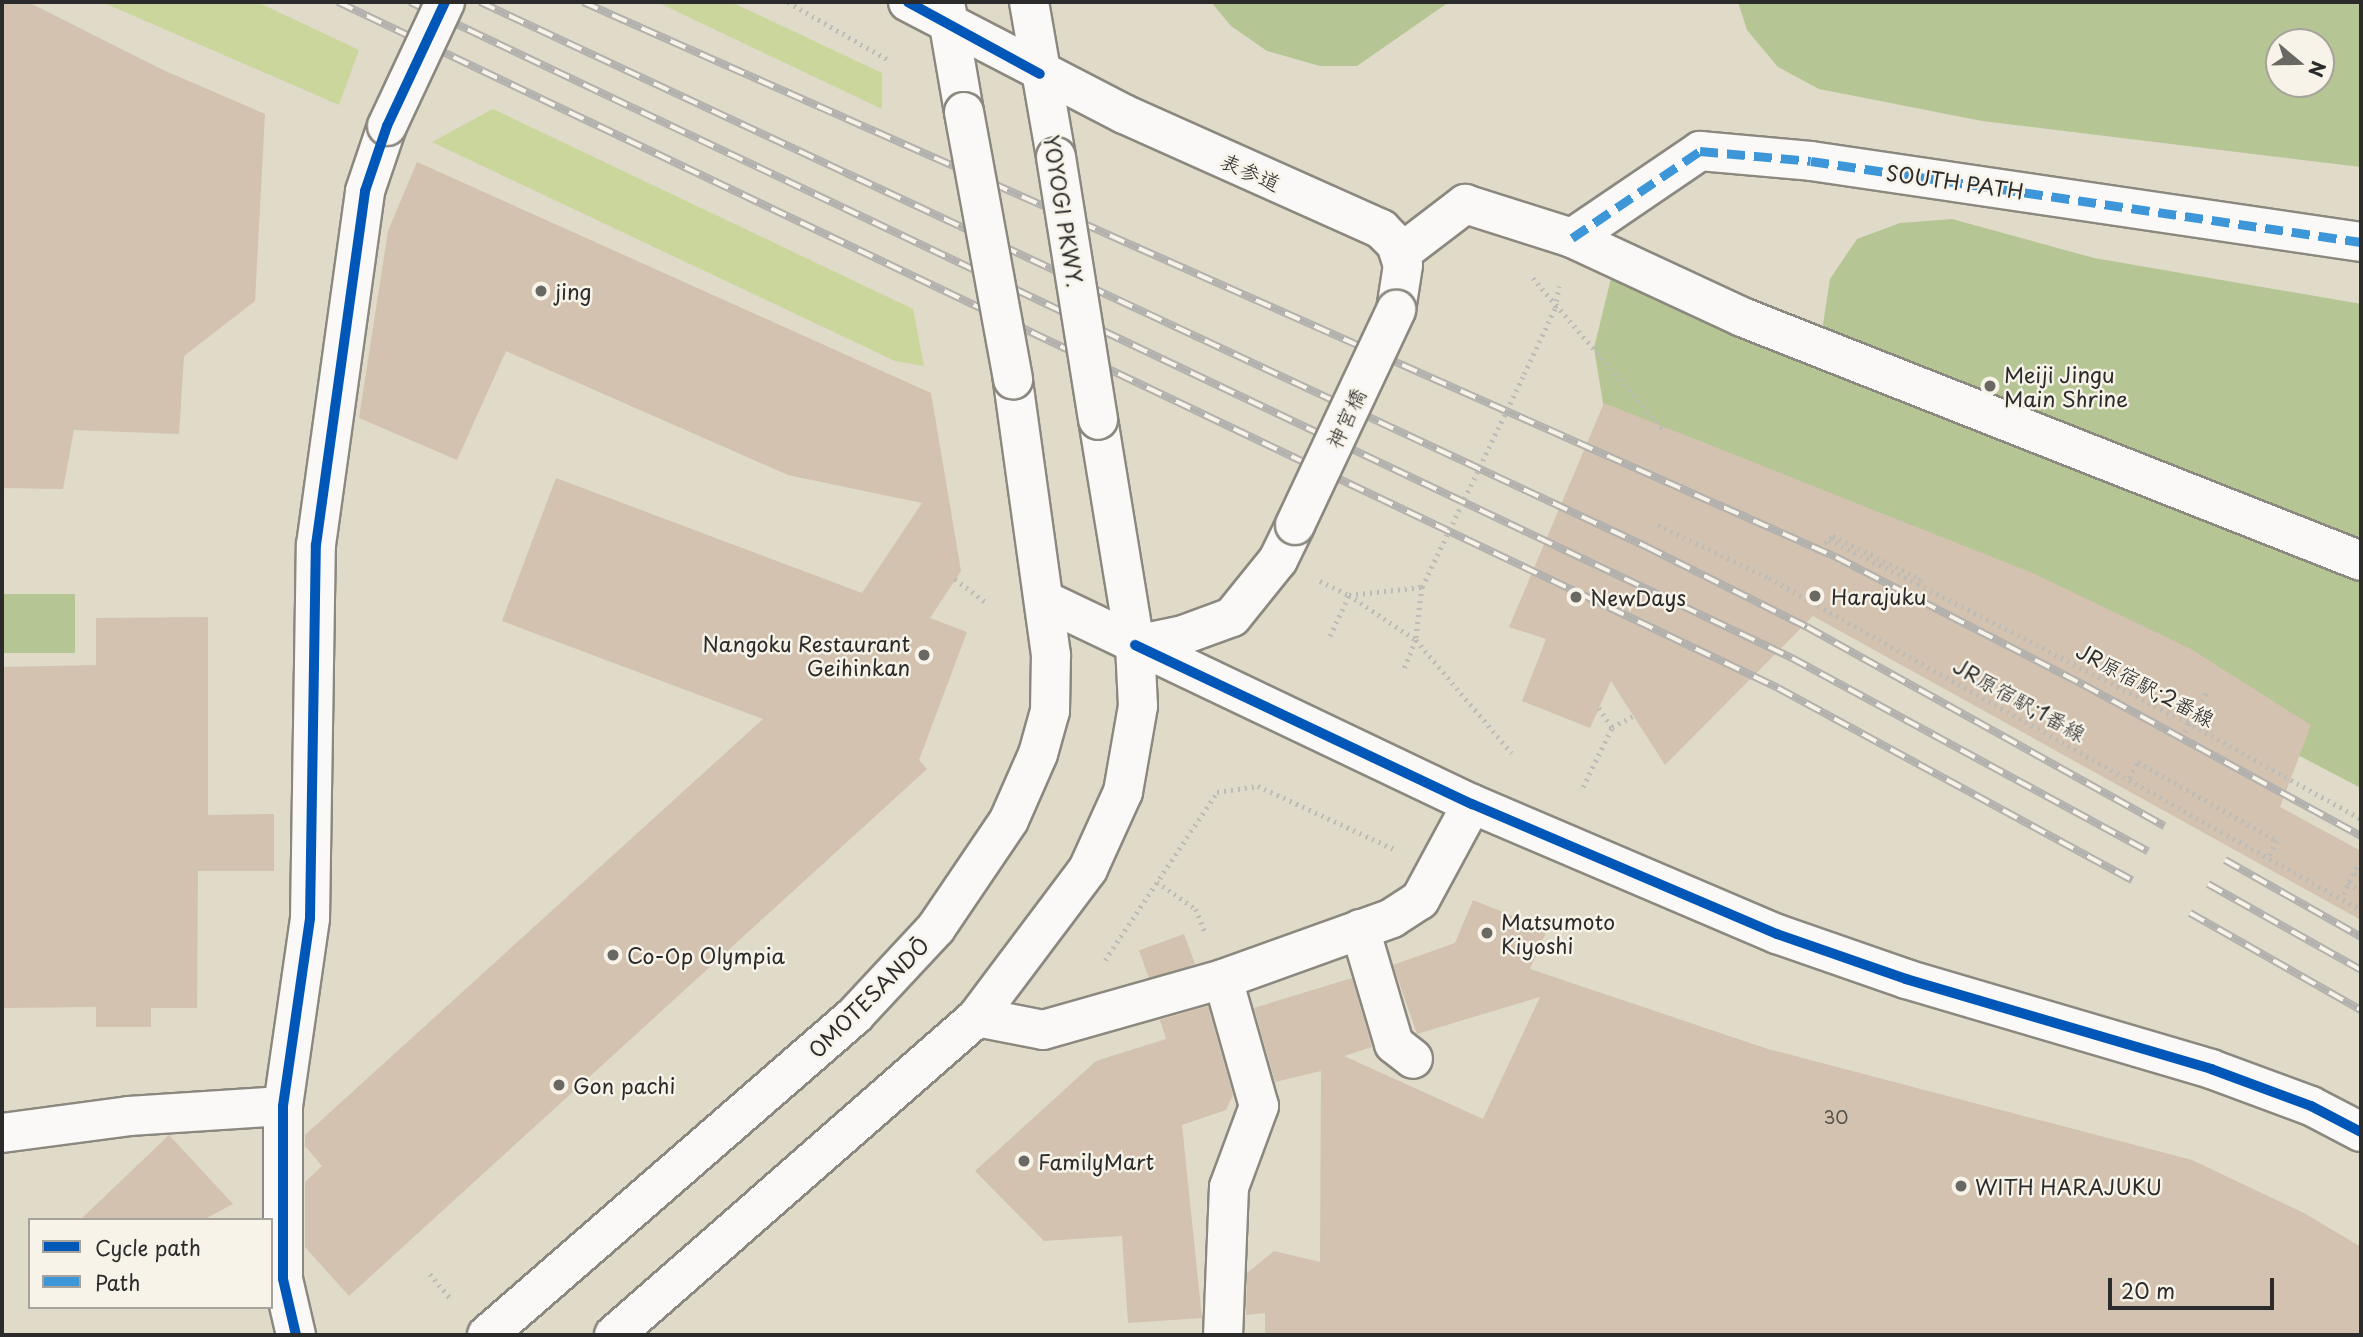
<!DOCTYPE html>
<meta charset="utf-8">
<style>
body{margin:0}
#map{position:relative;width:2363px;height:1337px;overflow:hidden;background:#e0dac8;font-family:"Playpen Sans","Klee One",sans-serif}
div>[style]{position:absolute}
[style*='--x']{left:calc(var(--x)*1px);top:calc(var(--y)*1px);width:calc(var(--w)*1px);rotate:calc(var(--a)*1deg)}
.green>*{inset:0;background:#cad69b}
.forest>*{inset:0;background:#b5c593;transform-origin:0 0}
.building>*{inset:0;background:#d2c2af;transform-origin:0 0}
.path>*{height:4.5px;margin-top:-2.25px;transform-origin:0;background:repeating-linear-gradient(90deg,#bbbbb7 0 2px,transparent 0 7px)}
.roads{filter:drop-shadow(2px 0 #8b887f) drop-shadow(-2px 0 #8b887f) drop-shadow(0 2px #8b887f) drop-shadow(0 -2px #8b887f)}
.minor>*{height:38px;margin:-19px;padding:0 19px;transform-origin:19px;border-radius:19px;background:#faf9f7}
.major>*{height:38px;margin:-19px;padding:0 19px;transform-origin:19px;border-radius:19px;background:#faf9f7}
.rail>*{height:8px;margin-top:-4px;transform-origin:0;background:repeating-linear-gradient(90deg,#f7f3e8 0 16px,#b2b1ae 0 32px);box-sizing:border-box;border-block:2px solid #b2b1ae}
.path-bridge>*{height:4.5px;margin-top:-2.25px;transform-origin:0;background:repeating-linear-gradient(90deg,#bbbbb7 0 2px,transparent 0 7px)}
.bridges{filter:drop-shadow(2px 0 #8b887f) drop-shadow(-2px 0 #8b887f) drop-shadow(0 2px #8b887f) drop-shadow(0 -2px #8b887f)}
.minor-bridge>*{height:38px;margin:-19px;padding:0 19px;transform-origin:19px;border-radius:19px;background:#faf9f7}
.major-bridge>*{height:38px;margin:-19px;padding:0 19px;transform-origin:19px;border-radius:19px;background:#faf9f7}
.quiet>*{height:9px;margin-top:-4.5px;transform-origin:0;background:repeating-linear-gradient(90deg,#3c96d7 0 18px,transparent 0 27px)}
.cycleway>*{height:10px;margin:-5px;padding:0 5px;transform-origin:5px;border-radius:5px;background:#0057b8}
.dots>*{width:19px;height:19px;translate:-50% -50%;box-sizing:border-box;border:4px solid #f7f3e8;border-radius:50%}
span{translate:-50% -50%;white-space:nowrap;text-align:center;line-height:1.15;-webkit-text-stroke:5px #f7f3e8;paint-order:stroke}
.number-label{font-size:18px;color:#56524d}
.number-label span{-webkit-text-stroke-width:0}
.street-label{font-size:21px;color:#2b2b2b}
.poi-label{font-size:21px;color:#2b2b2b}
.left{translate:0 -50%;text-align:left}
.right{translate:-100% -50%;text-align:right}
.frame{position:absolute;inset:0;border:4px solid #2b2b2b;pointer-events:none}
.legend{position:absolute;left:28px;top:1218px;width:245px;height:91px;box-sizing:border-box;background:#f7f3e8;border:2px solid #a5a39c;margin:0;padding:9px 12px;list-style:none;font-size:21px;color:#2b2b2b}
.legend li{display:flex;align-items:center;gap:14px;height:35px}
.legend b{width:35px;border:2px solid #a5a39c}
.north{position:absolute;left:2265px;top:28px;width:70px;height:70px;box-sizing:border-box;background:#f7f3e8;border:2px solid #a5a39c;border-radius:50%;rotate:109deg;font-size:19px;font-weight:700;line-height:28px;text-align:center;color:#2b2b2b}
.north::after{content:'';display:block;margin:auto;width:24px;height:32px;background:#6a6862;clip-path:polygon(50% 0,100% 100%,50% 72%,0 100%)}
.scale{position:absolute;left:2108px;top:1278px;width:166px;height:32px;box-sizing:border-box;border:4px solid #2b2b2b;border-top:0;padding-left:9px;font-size:21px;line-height:24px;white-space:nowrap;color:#2b2b2b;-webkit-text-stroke:5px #f7f3e8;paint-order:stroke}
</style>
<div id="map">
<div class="green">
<div style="clip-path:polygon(102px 2px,257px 2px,359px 50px,339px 105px)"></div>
<div style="clip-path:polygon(657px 2px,731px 2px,882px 73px,882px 109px)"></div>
<div style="clip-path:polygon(493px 109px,913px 309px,924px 366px,895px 361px,432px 142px)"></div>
</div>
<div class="forest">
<div style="clip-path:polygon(1211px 2px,1449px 2px,1357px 66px,1320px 66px,1267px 51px,1231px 26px)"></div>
<div style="clip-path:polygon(evenodd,1738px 2px,2361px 2px,2361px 167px,1982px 121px,1819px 89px,1778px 67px,1747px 30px,1738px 2px,2279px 42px,2321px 42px,2321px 84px,2279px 84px,2279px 42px)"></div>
<div style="clip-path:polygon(1952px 219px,2094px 258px,2361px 304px,2361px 788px,1924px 559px,1609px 440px,1594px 348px,1615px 262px,1816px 370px,1830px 279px,1857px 239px,1900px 223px)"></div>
<div style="left:75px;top:594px;width:59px;height:73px;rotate:90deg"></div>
</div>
<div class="building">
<div style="clip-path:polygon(2px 2px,28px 2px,163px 70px,265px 114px,255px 301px,184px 356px,179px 434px,74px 430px,63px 489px,2px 488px)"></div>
<div style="clip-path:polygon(417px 162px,931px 393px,961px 571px,930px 618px,967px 632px,919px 760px,927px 769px,349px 1296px,305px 1247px,305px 1182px,322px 1166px,305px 1146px,305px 1135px,763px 719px,502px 621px,556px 478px,862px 593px,922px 503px,788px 475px,506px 351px,457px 460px,359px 418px,388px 231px)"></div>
<div style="clip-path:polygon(1604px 403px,2035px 574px,2191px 649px,2311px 725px,2280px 807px,2361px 851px,2361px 920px,1813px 616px,1665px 765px,1611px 681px,1590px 728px,1522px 701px,1546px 639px,1509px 627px)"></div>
<div style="clip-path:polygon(208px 617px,208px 815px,274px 814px,274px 871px,198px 871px,197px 1008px,151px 1008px,151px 1027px,96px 1027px,96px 1007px,2px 1008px,2px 667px,96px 665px,96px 618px)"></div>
<div style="clip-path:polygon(1473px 900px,1547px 930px,1530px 969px,1768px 1049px,2192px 1160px,2304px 1213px,2361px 1247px,2361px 1335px,1265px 1335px,1265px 1313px,1246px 1315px,1247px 1273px,1274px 1251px,1320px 1262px,1321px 1071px,1275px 1082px,1254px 1008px,1352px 978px,1372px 1047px,1344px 1056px,1483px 1119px,1540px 997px,1417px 1034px,1393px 965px,1455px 943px)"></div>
<div style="left:1184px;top:934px;width:32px;height:48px;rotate:70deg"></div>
<div style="clip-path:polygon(1208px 1006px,1233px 1095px,1226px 1110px,1182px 1125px,1202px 1318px,1128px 1323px,1122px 1236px,1044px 1241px,975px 1171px,1096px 1061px,1166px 1039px,1160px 1020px)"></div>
<div style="clip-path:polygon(169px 1135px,233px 1204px,203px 1220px,80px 1220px)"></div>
</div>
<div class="path">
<div style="--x:788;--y:2;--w:118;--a:30"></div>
<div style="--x:1533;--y:278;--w:199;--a:49.3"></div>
<div style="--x:1524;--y:374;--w:73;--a:-64.8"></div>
<div style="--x:1555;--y:308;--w:22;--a:-80"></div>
<div style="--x:1658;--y:525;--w:123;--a:25.5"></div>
<div style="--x:1769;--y:578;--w:679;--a:29.28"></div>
<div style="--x:1829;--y:540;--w:99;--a:26.3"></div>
<div style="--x:1814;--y:552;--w:25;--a:-40"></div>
<div style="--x:1833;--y:536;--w:98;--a:26"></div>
<div style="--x:1921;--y:579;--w:6;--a:121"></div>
<div style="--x:1918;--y:584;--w:302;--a:27.2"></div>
<div style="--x:2187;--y:722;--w:199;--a:29.1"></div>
<div style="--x:955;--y:579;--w:39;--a:37"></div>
<div style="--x:1320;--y:581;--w:32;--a:26"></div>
<div style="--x:1349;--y:595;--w:81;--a:33.9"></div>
<div style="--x:1416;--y:640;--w:148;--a:49.7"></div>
<div style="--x:1330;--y:636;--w:45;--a:-65.1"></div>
<div style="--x:1349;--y:595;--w:73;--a:-6.3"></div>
<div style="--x:1422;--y:587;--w:53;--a:96.5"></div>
<div style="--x:1416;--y:640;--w:35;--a:112"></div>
<div style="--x:1599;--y:708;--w:23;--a:56"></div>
<div style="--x:2185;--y:732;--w:47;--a:-61.8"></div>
<div style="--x:2129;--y:778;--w:18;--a:-61"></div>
<div style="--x:2138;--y:762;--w:160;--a:29.6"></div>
<div style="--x:2277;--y:841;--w:18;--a:117"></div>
<div style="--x:1583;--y:787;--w:67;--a:-64.2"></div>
<div style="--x:1612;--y:727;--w:24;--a:-28"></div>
<div style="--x:2354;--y:873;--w:9;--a:36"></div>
<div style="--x:1157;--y:882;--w:47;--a:34.7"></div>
<div style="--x:1196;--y:909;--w:26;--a:69"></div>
<div style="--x:2348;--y:883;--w:15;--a:32"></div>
<div style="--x:2343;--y:894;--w:33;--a:-63"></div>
<div style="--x:1105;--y:960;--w:202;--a:-56.3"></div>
<div style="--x:1217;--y:792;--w:41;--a:-8.3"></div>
<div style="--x:1258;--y:786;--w:150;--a:24.9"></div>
<div style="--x:430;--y:1274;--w:34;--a:50"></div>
</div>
<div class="roads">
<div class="minor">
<div style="--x:908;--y:2;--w:243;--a:27.4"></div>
<div style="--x:1124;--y:114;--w:282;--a:24.1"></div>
<div style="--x:1381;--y:229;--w:21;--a:45"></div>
<div style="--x:1396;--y:244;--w:22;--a:72"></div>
<div style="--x:1403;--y:265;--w:46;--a:98.8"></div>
<div style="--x:1572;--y:238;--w:155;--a:-34.2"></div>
<div style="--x:1700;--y:151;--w:111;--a:5.1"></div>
<div style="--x:1811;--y:161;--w:556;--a:8.38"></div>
<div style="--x:1401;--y:253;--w:81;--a:-37.4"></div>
<div style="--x:1465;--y:204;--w:112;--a:17.6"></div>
<div style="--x:1572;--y:238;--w:187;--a:24.9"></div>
<div style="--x:1742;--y:317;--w:665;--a:21.51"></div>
<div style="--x:1046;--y:601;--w:472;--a:25.5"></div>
<div style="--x:1472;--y:804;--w:332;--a:23.1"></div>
<div style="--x:1777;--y:934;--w:137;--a:19.2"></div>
<div style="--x:1906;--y:979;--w:318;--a:16.4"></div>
<div style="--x:2211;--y:1069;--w:107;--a:20.3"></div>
<div style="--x:2311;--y:1106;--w:56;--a:27.5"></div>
<div style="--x:1135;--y:645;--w:49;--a:-11.8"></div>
<div style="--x:1183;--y:635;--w:52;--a:-20.2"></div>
<div style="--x:1232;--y:617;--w:73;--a:-51.1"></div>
<div style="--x:1278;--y:560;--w:39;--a:-64"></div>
<div style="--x:1360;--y:929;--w:120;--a:73.5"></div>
<div style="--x:1394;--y:1044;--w:24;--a:38"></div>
<div style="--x:1223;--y:979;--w:132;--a:74.2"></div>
<div style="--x:1259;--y:1106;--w:86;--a:110.3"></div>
<div style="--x:1229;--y:1187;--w:148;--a:92.3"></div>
<div style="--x:977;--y:1017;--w:67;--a:11.1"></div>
<div style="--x:1043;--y:1030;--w:187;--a:-15.8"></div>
<div style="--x:1223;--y:979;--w:180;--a:-19.8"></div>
<div style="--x:1392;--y:918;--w:33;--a:-33"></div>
<div style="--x:1420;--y:900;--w:109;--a:-61.6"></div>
<div style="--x:2;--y:1133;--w:128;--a:-7.6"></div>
<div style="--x:129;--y:1116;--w:154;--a:-3.7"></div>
<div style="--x:296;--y:1335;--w:57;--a:-103.1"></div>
<div style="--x:283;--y:1279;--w:173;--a:-90"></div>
<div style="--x:283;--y:1106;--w:190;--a:-81.8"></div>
<div style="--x:310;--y:918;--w:373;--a:-89.1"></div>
<div style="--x:316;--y:545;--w:357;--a:-82.1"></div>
<div style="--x:365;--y:191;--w:69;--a:-71.3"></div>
</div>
<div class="major">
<div style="--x:945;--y:2;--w:112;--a:80.2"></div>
<div style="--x:1029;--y:2;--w:157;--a:80.1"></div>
<div style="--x:487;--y:1335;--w:488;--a:-41"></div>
<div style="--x:855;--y:1015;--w:119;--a:-47"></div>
<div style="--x:936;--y:928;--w:130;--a:-55.9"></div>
<div style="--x:1009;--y:820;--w:72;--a:-66.3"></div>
<div style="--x:1038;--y:754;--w:45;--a:-74.4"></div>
<div style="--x:1050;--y:711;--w:56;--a:-89"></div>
<div style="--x:1051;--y:655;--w:278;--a:-97.9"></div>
<div style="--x:614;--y:1335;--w:483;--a:-41.2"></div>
<div style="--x:977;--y:1017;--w:185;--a:-53.1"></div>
<div style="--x:1088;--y:869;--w:85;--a:-65.6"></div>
<div style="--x:1123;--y:792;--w:87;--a:-80.1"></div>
<div style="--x:1138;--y:706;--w:61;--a:-92.8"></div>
<div style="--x:1135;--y:645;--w:228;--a:-99.3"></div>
</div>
</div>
<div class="rail">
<div style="--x:338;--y:2;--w:1595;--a:25.47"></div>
<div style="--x:1778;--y:688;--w:403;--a:28.5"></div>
<div style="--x:410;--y:2;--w:1530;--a:25.39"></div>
<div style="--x:1792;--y:658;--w:405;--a:28.5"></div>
<div style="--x:480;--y:2;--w:1288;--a:25.03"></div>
<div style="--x:1647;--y:547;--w:179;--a:26.6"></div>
<div style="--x:1807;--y:627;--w:409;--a:29.1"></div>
<div style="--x:583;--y:2;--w:1370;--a:23.89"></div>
<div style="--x:1836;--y:557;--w:279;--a:27.3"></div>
<div style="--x:2084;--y:685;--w:315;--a:28.6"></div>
<div style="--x:2225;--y:860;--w:156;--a:29.5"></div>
<div style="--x:2208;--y:884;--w:176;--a:29.3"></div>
<div style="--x:2190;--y:913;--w:197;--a:29.6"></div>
</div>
<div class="path-bridge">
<div style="--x:1422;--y:587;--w:236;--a:-64.4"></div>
</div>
<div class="bridges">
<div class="minor-bridge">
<div style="--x:387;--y:126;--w:137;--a:-64.9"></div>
<div style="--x:1295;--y:525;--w:238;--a:-64.8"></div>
</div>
<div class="major-bridge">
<div style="--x:964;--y:112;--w:272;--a:79.6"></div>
<div style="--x:1056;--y:157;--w:266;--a:80.9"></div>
</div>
</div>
<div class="quiet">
<div style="--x:1572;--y:238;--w:155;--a:-34.2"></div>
<div style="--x:1700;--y:151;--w:111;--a:5.1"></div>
<div style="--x:1811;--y:161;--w:556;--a:8.38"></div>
</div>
<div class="cycleway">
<div style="--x:908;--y:2;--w:150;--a:28.6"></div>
<div style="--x:1135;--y:645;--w:373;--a:25.3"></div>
<div style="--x:1472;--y:804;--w:332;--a:23.1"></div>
<div style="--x:1777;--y:934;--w:137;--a:19.2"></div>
<div style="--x:1906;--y:979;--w:318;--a:16.4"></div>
<div style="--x:2211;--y:1069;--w:107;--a:20.3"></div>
<div style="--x:2311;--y:1106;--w:56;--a:27.5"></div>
<div style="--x:296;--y:1335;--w:57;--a:-103.1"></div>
<div style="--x:283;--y:1279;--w:173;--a:-90"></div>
<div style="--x:283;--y:1106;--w:190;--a:-81.8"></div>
<div style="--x:310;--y:918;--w:373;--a:-89.1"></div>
<div style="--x:316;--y:545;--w:357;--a:-82.1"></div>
<div style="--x:365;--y:191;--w:69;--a:-71.3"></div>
<div style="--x:387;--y:126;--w:137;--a:-64.9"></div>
</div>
<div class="dots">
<div style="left:541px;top:291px;background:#6a6862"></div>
<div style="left:1990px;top:386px;background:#6a6862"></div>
<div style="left:1815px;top:596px;background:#6a6862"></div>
<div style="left:1576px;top:597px;background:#6a6862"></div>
<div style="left:924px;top:655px;background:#6a6862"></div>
<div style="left:1487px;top:933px;background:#6a6862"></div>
<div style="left:613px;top:955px;background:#6a6862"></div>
<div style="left:559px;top:1085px;background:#6a6862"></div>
<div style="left:1024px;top:1161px;background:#6a6862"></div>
<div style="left:1961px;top:1186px;background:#6a6862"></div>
</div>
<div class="number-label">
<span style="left:1836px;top:1117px">30</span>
</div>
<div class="street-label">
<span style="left:1251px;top:171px;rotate:24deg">表参道</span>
<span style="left:1955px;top:181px;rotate:8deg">SOUTH PATH</span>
<span style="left:1064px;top:211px;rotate:81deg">YOYOGI PKWY.</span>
<span style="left:1345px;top:418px;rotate:-65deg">神宮橋</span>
<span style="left:2146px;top:684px;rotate:28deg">JR原宿駅;2番線</span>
<span style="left:2020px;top:699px;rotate:29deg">JR原宿駅;1番線</span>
<span style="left:868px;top:997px;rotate:-45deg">OMOTESANDŌ</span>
</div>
<div class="poi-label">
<span class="left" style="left:555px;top:291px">jing</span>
<span class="left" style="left:2004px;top:386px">Meiji Jingu<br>Main Shrine</span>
<span class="left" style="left:1831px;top:596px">Harajuku</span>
<span class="left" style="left:1590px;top:597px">NewDays</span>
<span class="right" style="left:910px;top:655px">Nangoku Restaurant<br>Geihinkan</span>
<span class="left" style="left:1501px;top:933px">Matsumoto<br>Kiyoshi</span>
<span class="left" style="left:627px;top:955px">Co-Op Olympia</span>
<span class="left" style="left:573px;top:1085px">Gon pachi</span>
<span class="left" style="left:1038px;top:1161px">FamilyMart</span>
<span class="left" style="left:1975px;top:1186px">WITH HARAJUKU</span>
</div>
<div class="frame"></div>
<ul class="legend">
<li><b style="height:9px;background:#0057b8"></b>Cycle path</li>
<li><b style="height:9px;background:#3c96d7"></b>Path</li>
</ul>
<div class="north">N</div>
<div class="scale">20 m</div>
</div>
